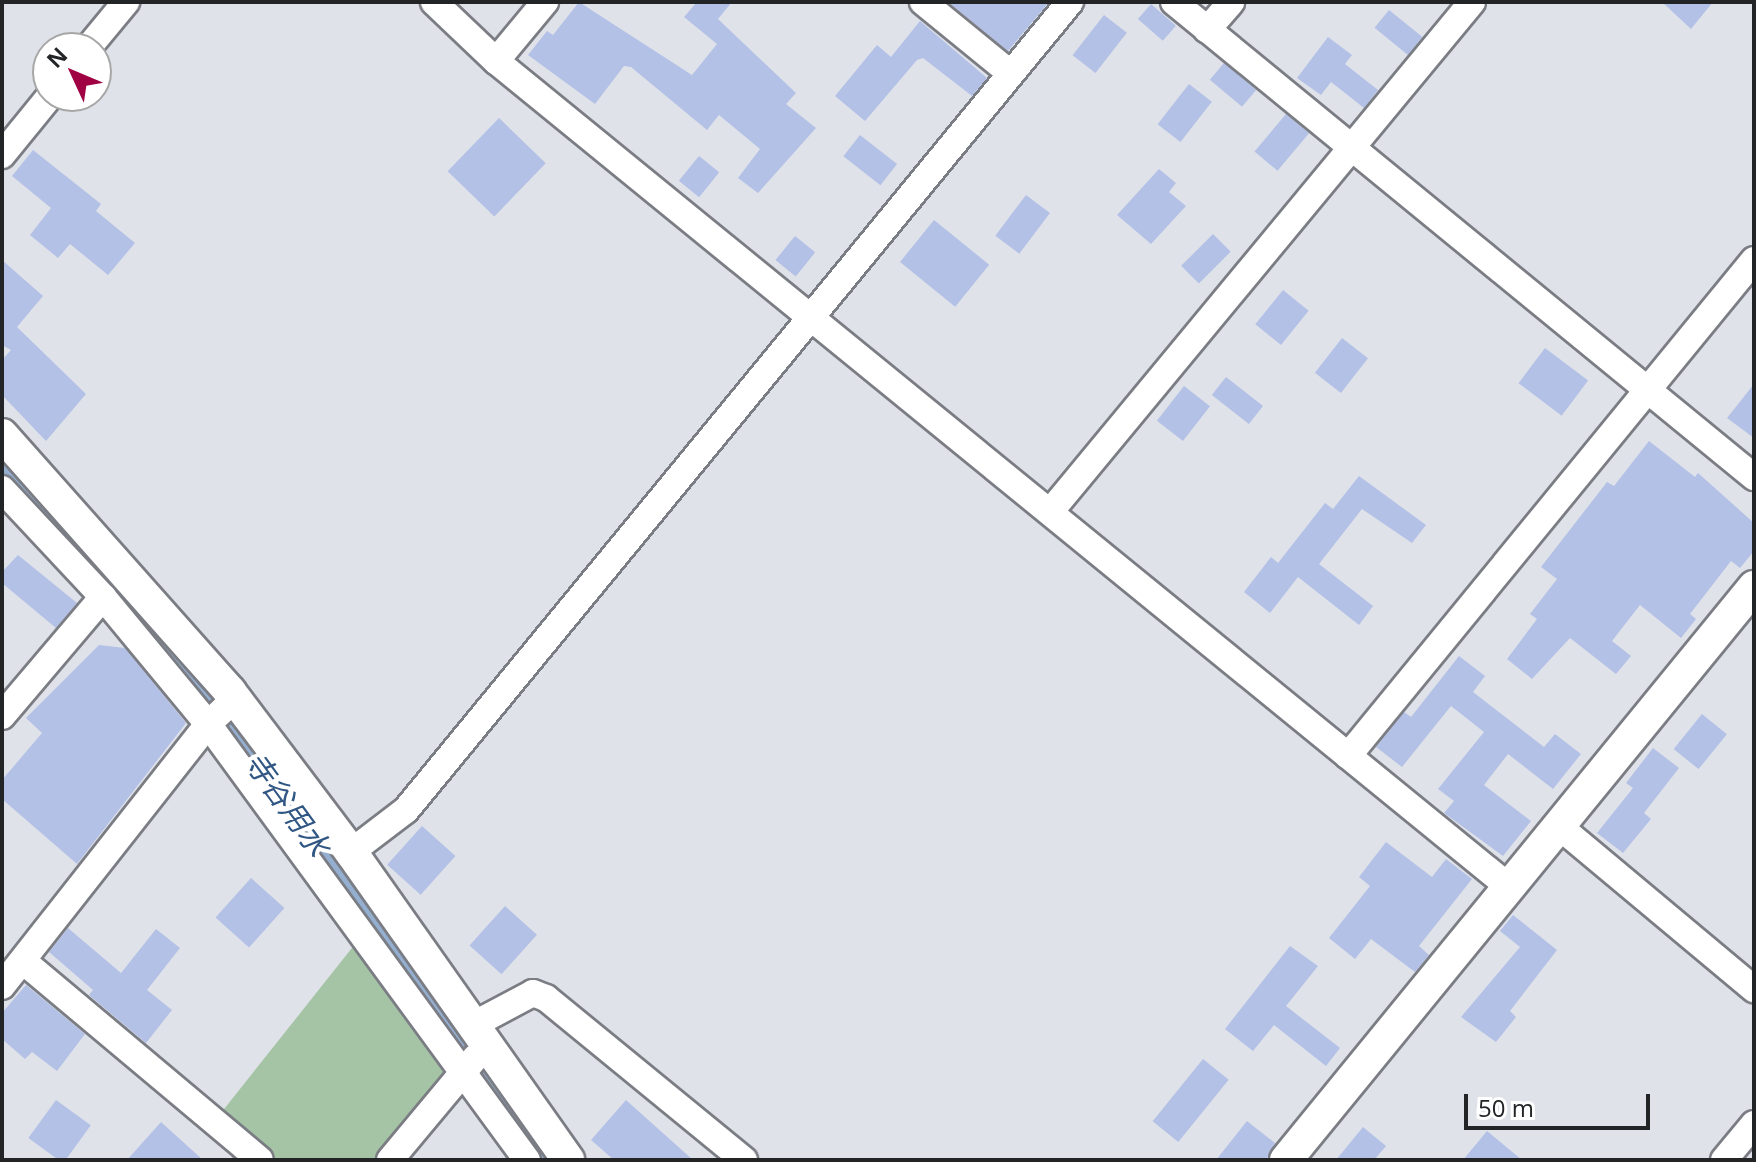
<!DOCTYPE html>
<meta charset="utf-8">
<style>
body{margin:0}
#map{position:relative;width:1756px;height:1162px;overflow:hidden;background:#e0e2e9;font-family:"Open Sans","Noto Sans JP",sans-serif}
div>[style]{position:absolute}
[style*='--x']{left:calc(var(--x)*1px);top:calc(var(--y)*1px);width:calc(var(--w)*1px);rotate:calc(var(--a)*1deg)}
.green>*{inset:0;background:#a5c4a5}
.river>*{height:44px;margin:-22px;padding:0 22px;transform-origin:22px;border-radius:22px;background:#94afd0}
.building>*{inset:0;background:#b3c1e7;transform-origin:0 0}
.roads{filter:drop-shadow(2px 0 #7b7d84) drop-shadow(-2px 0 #7b7d84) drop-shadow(0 2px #7b7d84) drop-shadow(0 -2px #7b7d84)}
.minor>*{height:26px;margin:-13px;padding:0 13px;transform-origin:13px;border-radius:13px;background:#fff}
.tertiary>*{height:32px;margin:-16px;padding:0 16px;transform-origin:16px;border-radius:16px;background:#fff}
span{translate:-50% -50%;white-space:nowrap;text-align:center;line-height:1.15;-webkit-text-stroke:8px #fff;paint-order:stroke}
.water-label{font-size:30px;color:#305683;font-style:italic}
.frame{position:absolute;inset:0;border:4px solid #232426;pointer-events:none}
.north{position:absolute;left:32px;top:32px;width:80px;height:80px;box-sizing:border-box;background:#fff;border:2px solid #a7a7a8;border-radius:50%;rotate:314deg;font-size:22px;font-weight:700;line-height:32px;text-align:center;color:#232426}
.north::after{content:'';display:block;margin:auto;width:28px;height:36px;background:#9f0143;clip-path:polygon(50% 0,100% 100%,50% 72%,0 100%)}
.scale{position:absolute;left:1464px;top:1094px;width:186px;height:36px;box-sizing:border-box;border:4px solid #232426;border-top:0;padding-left:10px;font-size:24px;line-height:28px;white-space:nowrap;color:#232426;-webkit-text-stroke:6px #fff;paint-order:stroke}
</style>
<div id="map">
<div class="green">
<div style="clip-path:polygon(2px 437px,74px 513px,568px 1160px,528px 1160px,456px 1060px,384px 1160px,260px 1160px,213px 1123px,363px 934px,208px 724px,2px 495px)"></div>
</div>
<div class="river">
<div style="--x:2;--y:468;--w:358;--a:48.7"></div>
<div style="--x:238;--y:737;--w:524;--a:53.85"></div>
</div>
<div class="building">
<div style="clip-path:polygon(579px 2px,692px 75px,717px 44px,684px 17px,697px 2px,732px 2px,718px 19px,796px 93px,786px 104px,816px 128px,758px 193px,738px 178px,760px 149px,719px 115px,707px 130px,631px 67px,624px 66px,595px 104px,528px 55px,547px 31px,553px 35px)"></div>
<div style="clip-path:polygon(948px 2px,1049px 2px,1008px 51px)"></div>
<div style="clip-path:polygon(1662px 2px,1713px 2px,1691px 29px)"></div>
<div style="left:1151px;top:4px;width:33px;height:20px;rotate:41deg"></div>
<div style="left:1389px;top:10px;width:43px;height:23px;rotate:39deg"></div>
<div style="left:1104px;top:15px;width:29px;height:51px;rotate:38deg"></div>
<div style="clip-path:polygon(920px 21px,987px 78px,972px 96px,923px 58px,917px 60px,865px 121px,835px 96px,877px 45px,891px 57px)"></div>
<div style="clip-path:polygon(1328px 37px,1352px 55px,1345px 64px,1378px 90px,1364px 108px,1331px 82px,1321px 95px,1297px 78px)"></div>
<div style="left:1224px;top:63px;width:42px;height:22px;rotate:40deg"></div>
<div style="left:1189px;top:84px;width:29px;height:51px;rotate:38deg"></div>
<div style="left:1286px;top:114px;width:30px;height:49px;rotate:40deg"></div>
<div style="left:499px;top:118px;width:65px;height:74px;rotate:44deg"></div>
<div style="left:860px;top:135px;width:47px;height:27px;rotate:38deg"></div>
<div style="clip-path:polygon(33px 150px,101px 204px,96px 211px,135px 243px,108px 275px,70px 244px,58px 258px,30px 235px,51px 208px,12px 176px)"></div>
<div style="left:699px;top:156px;width:26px;height:32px;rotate:39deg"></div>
<div style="clip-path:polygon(1159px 169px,1176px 183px,1169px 192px,1186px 206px,1151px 244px,1117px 215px)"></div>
<div style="left:1026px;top:195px;width:30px;height:51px;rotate:37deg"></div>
<div style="left:934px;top:220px;width:71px;height:54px;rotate:39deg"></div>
<div style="left:1213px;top:234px;width:25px;height:45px;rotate:45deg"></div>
<div style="left:795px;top:236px;width:26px;height:31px;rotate:39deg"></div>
<div style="clip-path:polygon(2px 260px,43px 296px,17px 327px,86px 394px,46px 441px,2px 395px,2px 360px,11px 350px,2px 345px)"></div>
<div style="left:1283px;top:290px;width:33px;height:44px;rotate:39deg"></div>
<div style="left:1342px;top:338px;width:33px;height:44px;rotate:38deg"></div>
<div style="left:1545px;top:348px;width:54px;height:44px;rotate:37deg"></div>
<div style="left:1226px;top:377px;width:47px;height:23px;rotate:38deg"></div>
<div style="clip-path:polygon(1754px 384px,1754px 438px,1727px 418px)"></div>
<div style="left:1184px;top:386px;width:33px;height:44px;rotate:38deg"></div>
<div style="clip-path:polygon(1649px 441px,1695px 477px,1698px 473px,1754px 523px,1754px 551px,1740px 568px,1731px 561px,1690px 614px,1696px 619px,1681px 638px,1640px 605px,1612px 641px,1631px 656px,1616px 674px,1570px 638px,1532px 679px,1507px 659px,1537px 619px,1530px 614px,1557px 579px,1541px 567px,1607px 482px,1614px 486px)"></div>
<div style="clip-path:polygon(1359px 476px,1426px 525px,1412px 543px,1362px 509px,1319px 564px,1373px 606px,1359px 625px,1298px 577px,1270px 613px,1244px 592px,1271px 557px,1278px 563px,1325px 503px,1333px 509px)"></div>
<div style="clip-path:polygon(18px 555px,77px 603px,56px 628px,2px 583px,2px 572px)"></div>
<div style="clip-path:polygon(99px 645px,125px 648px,186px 723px,77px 864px,2px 799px,2px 780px,42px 733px,26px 718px)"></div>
<div style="clip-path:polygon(1459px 656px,1485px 676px,1473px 692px,1544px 747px,1555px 734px,1581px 754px,1553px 789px,1508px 754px,1484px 785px,1531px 821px,1503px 856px,1444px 813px,1454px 801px,1438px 789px,1484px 732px,1451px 706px,1402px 767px,1376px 747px,1404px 712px,1411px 717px)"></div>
<div style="left:1702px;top:714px;width:32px;height:45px;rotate:39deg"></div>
<div style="clip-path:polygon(1653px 748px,1679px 768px,1644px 813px,1651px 819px,1623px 853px,1597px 833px,1633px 788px,1626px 783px)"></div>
<div style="left:422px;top:826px;width:45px;height:52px;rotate:42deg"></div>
<div style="clip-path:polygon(1386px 842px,1432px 877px,1446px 859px,1472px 879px,1419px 946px,1429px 955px,1415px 972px,1371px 939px,1355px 959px,1329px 938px,1370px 886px,1359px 877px)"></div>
<div style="left:251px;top:878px;width:45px;height:53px;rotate:42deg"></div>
<div style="left:505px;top:906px;width:43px;height:53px;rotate:42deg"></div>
<div style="clip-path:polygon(1513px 915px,1557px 950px,1510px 1011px,1516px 1017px,1496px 1042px,1461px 1017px,1520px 947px,1500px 931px)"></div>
<div style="clip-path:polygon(68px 928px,121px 973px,156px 929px,180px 948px,147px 990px,172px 1010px,146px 1043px,89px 995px,93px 990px,49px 952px)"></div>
<div style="clip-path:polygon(1290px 946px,1318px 966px,1286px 1006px,1340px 1048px,1326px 1066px,1274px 1025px,1253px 1051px,1225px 1029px)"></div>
<div style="clip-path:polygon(26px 985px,85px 1034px,57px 1071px,32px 1052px,25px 1059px,2px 1039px,2px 1013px)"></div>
<div style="left:1203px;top:1059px;width:33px;height:80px;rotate:39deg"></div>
<div style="left:56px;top:1100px;width:43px;height:47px;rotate:36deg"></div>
<div style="clip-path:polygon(626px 1100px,693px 1160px,614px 1160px,591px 1140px)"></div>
<div style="clip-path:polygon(1247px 1121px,1275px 1143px,1266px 1160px,1216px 1160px)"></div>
<div style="clip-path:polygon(161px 1122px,203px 1160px,127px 1160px)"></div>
<div style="clip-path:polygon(1363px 1127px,1386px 1146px,1374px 1160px,1336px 1160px)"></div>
<div style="clip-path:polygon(1487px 1131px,1522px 1160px,1463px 1160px)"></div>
</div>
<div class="roads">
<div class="minor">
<div style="--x:434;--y:2;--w:86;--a:43.6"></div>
<div style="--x:496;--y:61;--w:1307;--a:39.19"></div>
<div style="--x:923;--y:2;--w:112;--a:39.2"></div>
<div style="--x:1174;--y:2;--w:750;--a:39.32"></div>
<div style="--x:1207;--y:30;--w:37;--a:-49"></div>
<div style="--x:88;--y:48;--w:60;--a:-50.4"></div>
<div style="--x:496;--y:61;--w:77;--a:-50.3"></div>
<div style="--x:2;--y:155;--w:76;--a:-50.9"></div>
<div style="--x:2;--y:489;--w:148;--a:46.9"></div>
<div style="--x:103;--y:597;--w:165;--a:50.4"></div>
<div style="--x:208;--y:724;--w:540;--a:53.81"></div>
<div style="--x:1050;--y:512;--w:662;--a:-50.39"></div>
<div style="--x:2;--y:716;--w:156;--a:-49.7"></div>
<div style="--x:1348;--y:756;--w:641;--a:-50.7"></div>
<div style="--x:1560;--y:827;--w:253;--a:39.9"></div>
<div style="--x:351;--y:852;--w:69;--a:-37.4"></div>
<div style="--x:406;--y:810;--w:1046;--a:-50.59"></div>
<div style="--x:23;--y:961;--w:309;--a:40"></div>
<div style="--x:2;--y:986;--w:333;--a:-51.8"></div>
<div style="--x:208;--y:724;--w:35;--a:-43"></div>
<div style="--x:471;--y:1026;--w:70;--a:-28"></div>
<div style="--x:533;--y:993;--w:14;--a:21"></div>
<div style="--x:546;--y:998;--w:256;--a:39.3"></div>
<div style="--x:390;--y:1160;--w:133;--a:-50.2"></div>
<div style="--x:1724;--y:1160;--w:47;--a:-50.2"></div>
</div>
<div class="tertiary">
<div style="--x:2;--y:435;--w:344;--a:48.4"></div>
<div style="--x:230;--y:692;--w:201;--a:52.9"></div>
<div style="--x:351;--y:852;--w:377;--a:54.8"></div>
<div style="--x:1286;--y:1160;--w:740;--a:-50.76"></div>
</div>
</div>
<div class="water-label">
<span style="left:287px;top:804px;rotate:54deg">寺谷用水</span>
</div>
<div class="frame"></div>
<div class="north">N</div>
<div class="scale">50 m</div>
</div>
